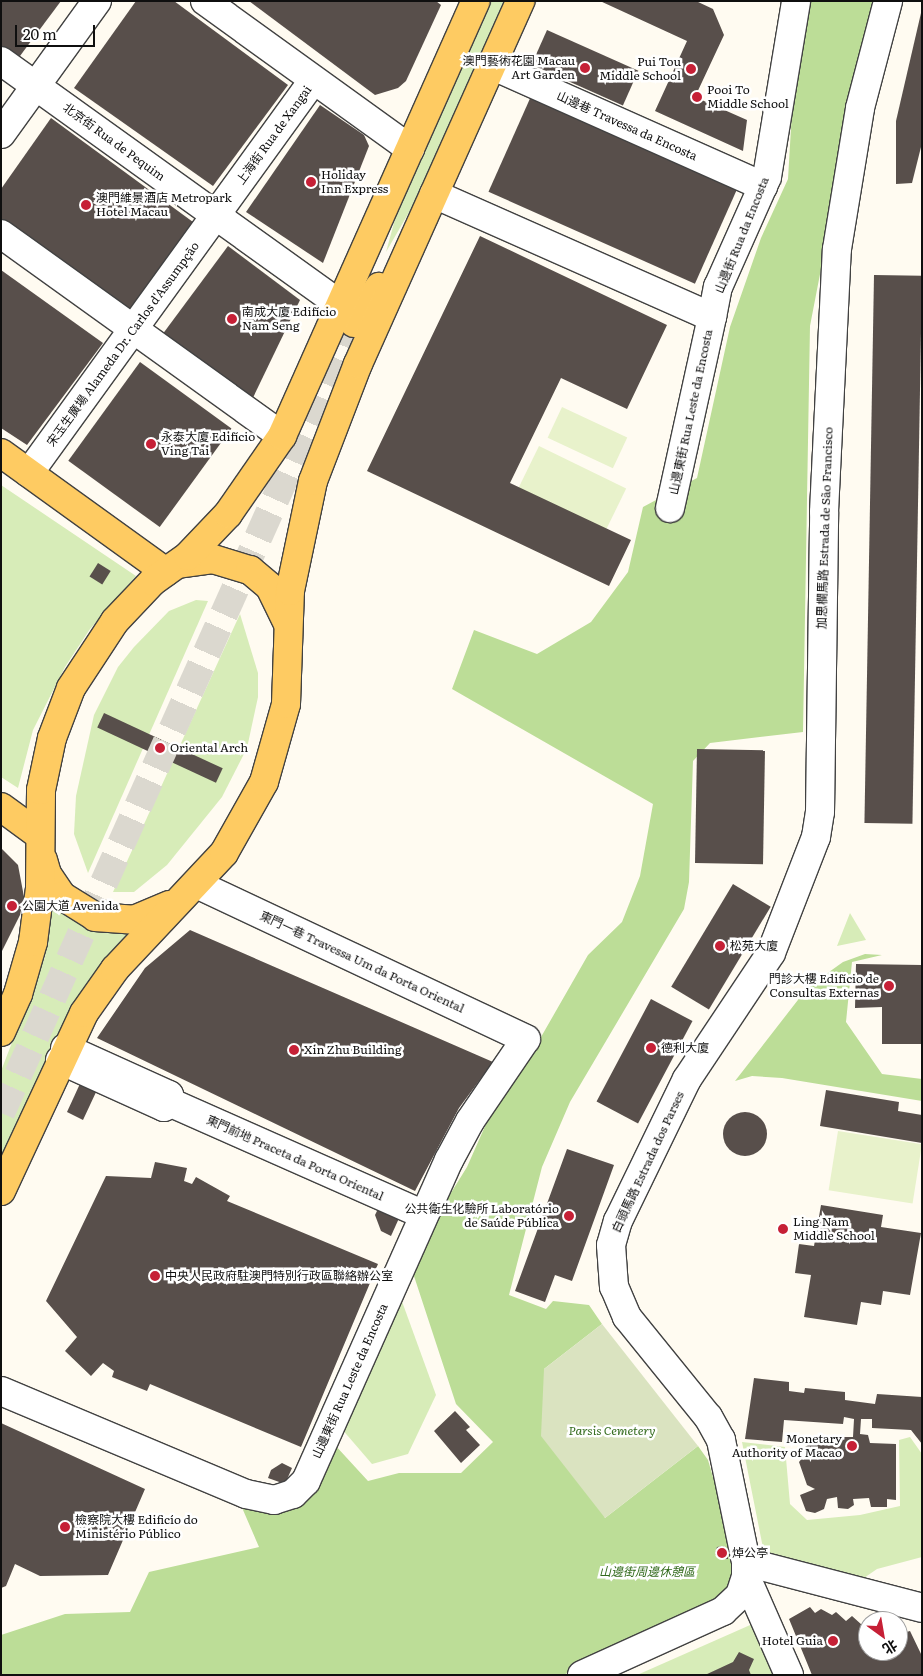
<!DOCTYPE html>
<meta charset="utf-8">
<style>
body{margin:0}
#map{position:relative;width:923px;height:1676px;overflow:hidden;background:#fffbf1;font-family:Literata,"Noto Sans SC",serif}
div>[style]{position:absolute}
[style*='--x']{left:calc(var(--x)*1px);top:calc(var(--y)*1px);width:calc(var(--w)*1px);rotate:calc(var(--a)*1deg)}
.green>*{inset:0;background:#d7ecb8}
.forest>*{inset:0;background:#bcdd97}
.cemetery>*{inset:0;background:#dae3c0}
.pitch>*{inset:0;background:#e8f2cb;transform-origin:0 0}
.building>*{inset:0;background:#584f4b;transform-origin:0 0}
.round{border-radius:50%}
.major-tunnel>*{height:28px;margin-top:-14px;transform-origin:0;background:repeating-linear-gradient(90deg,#dbd8cf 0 28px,transparent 0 42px)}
.roads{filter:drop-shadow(1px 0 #424242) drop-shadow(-1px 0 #424242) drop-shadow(0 1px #424242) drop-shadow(0 -1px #424242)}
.minor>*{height:28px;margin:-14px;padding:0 14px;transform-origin:14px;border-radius:14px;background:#fff}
.major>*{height:28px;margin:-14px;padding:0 14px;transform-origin:14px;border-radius:14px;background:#fecb62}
.dots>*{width:14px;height:14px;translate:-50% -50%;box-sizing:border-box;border:2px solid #fff;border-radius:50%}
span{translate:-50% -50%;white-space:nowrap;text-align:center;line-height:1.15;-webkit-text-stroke:5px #fff;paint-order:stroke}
.poi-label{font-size:12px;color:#0f0f0f}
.right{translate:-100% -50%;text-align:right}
.left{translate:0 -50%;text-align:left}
.street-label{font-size:12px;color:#0f0f0f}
.park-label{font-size:12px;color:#326a1c;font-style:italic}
.frame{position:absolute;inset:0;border:2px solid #0f0f0f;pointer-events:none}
.north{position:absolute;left:858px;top:1611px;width:50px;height:50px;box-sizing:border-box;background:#fff;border:1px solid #9f9f9f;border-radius:50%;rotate:148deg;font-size:14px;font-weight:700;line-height:20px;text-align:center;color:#0f0f0f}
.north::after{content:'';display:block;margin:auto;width:18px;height:22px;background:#c62036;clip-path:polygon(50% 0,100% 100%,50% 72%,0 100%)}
.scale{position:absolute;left:15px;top:25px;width:80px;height:22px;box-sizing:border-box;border:2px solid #0f0f0f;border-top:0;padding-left:6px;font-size:15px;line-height:18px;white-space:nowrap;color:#0f0f0f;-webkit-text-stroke:4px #fff;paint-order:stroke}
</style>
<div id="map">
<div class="green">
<div style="clip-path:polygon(488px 1px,504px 1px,419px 195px,386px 252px,405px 183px)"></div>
<div style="clip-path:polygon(1px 485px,136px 576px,90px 629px,65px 667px,33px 730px,18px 788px,1px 777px)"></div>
<div style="clip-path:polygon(196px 600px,208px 601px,88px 873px,74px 834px,76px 796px,94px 715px,118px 667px,134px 647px,169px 611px)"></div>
<div style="clip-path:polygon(240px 614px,258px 673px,258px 697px,247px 748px,222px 797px,167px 865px,134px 892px,113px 892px)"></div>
<div style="clip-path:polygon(52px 900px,70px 918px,104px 932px,131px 933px,105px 960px,70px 1009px,1px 1164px,1px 1071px,45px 957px)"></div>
<div style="clip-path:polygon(850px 913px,866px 940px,837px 946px)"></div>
<div style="clip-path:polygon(400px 1296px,436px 1395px,408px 1454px,372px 1464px,341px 1428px)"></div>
<div style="clip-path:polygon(910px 1437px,922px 1454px,922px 1557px,877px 1569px,861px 1580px,765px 1558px,742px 1442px,785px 1447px,790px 1504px,807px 1520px,860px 1515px,900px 1506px,899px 1440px)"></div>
<div style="clip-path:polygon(757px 1622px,781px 1675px,637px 1675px)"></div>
</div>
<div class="forest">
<div style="clip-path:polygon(809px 1px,879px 1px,865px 41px,810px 326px,803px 732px,710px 743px,693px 761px,689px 882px,684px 909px,570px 1102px,542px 1167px,509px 1295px,546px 1309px,553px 1301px,589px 1305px,602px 1324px,544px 1369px,605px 1518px,698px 1446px,708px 1460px,741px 1574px,720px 1606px,563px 1675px,1px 1675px,1px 1635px,65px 1614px,130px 1612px,149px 1572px,259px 1547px,240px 1503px,278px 1510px,334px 1444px,368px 1481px,399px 1473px,461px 1473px,493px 1442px,456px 1404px,412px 1270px,431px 1225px,467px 1167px,486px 1124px,537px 1044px,588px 955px,622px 922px,640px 876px,653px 804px,452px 689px,474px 630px,537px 654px,591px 622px,628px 572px,643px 507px,697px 478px,730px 327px,761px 238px,788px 179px,797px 26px)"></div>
<div style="clip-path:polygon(865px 954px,882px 955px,852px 962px,846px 1022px,882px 1074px,922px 1079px,922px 1101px,782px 1078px,752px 1076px,735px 1081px,808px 987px,843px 962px)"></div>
</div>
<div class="cemetery">
<div style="clip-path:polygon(602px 1324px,698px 1446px,605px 1518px,541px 1436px,544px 1369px)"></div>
</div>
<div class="pitch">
<div style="left:562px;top:407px;width:72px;height:34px;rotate:25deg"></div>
<div style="left:539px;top:446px;width:97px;height:51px;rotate:26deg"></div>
<div style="left:838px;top:1131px;width:85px;height:60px;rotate:9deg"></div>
</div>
<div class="building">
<div style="clip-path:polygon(1px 1px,61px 1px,17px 60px,1px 48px)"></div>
<div style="clip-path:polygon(136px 1px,174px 1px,288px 85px,213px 186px,74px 88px)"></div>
<div style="clip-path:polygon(249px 1px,436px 1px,441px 5px,406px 81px,398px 88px,375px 95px)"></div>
<div style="clip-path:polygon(600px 1px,696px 1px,713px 9px,724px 35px,695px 97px,747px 120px,743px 151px,655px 111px,687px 41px)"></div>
<div style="clip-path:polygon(921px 13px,922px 143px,912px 183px,896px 184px,896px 121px)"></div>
<div style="left:547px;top:30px;width:100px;height:38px;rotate:24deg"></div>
<div style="left:532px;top:94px;width:226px;height:107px;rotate:24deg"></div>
<div style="clip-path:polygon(320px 105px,364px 135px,369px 146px,323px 263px,246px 212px)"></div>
<div style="clip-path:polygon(51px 118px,193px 222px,129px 313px,1px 222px,1px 189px)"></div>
<div style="clip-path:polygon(480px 236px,667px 325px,627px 409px,561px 378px,510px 483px,631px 540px,609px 586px,367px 471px)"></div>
<div style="clip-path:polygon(228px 246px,300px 300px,249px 406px,159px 339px)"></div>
<div style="clip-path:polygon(1px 270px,103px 343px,27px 445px,1px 428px)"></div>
<div style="left:874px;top:275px;width:48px;height:548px;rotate:1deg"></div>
<div style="left:140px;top:362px;width:113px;height:122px;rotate:36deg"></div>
<div style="left:98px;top:563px;width:15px;height:16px;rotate:32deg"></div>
<div style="left:104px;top:713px;width:131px;height:16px;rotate:25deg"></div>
<div style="left:697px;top:749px;width:68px;height:114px;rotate:1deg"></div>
<div style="clip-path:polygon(1px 848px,18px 865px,24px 897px,20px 915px,1px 953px)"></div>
<div style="left:733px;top:884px;width:44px;height:120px;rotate:31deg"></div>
<div style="clip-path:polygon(190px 930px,493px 1062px,459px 1108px,415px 1191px,97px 1038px,145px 968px)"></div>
<div style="clip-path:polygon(856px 964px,922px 965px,922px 1044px,882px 1044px,882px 1007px,855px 1008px)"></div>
<div style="left:651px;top:999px;width:47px;height:116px;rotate:28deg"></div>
<div style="clip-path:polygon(84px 1075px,97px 1090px,83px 1120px,67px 1112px)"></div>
<div style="clip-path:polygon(826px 1090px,899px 1102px,898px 1111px,922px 1115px,922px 1143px,820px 1126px)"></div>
<div class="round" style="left:723px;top:1112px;width:44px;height:44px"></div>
<div style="clip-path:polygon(567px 1149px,614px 1165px,572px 1281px,555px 1275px,545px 1302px,515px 1291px)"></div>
<div style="clip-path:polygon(155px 1162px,187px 1168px,184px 1181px,192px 1184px,196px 1177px,230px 1196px,227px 1201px,378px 1264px,301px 1447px,150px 1384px,147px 1391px,112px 1377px,114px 1371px,103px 1363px,91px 1376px,65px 1351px,77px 1337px,46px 1301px,106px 1176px,151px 1178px)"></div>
<div style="clip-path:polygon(821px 1205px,883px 1215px,881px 1227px,921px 1233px,910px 1295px,883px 1291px,881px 1305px,861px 1302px,857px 1325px,804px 1317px,811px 1275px,795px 1273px,799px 1244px,814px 1246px)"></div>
<div style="clip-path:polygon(379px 1207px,400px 1216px,391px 1236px,381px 1231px,375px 1215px)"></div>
<div style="clip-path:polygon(754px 1378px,789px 1382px,789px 1391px,804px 1393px,805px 1388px,845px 1392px,845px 1400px,875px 1404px,877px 1394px,922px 1397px,922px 1444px,911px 1430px,872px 1428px,872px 1419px,861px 1419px,860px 1434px,868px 1435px,870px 1443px,896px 1444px,896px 1500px,887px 1499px,887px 1507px,871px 1507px,869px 1498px,853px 1499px,854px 1505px,848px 1509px,838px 1508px,837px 1497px,827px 1499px,824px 1509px,815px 1513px,806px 1511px,800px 1495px,815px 1489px,807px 1485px,799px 1462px,805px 1455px,805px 1447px,811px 1443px,840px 1443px,841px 1437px,853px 1437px,854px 1419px,844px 1417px,843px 1424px,784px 1420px,782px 1442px,745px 1439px)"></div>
<div style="clip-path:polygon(455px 1411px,470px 1427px,466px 1430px,480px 1445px,461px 1463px,434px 1431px)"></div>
<div style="clip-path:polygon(1px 1423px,145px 1489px,108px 1575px,40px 1576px,15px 1564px,6px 1586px,1px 1588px)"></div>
<div style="clip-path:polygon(282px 1463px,292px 1468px,285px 1484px,268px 1478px,271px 1470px)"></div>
<div style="clip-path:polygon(723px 1546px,728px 1551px,728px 1559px,720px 1559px,715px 1554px,717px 1547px)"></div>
<div style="clip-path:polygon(810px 1607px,815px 1613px,821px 1609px,832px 1615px,836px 1612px,846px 1621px,852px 1616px,862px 1625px,868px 1619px,868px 1651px,898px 1651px,898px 1626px,903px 1633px,910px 1631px,922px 1656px,922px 1675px,812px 1675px,789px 1619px)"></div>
<div style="clip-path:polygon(739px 1652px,754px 1659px,749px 1670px,751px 1675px,705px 1675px,733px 1662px)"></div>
</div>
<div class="major-tunnel">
<div style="--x:1;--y:1113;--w:865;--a:-65.92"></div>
</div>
<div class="roads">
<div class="minor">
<div style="--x:205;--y:1;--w:253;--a:35.8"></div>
<div style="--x:1;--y:61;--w:418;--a:35.7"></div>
<div style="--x:491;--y:65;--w:298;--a:24"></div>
<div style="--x:1;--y:134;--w:164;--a:-54.2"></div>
<div style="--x:434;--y:194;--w:304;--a:23.9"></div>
<div style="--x:712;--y:317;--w:31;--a:-79"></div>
<div style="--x:718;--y:287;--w:120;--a:-66"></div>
<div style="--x:767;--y:177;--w:178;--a:-80.6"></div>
<div style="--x:1;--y:234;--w:346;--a:35.7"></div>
<div style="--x:29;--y:473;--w:485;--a:-54.1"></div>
<div style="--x:670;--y:508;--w:196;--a:-77.6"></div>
<div style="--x:60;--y:1060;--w:114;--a:24.3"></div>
<div style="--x:164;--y:1107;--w:13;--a:-67"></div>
<div style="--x:169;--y:1095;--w:114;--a:-155.7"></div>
<div style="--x:167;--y:1101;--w:281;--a:23.9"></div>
<div style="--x:1;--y:1391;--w:266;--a:22.8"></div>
<div style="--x:246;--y:1494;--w:29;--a:12"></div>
<div style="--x:274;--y:1500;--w:20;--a:-18"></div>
<div style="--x:293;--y:1494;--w:18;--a:-45"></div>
<div style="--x:306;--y:1481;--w:351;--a:-66"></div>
<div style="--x:449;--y:1160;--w:44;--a:-61.7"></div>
<div style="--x:470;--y:1121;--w:99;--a:-55.7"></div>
<div style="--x:526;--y:1039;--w:364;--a:-154.8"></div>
<div style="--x:746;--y:1562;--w:182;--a:14.6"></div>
<div style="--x:746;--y:1577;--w:107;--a:66.3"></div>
<div style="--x:582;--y:1675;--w:155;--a:-24.4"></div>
<div style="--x:723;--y:1611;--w:23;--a:-43"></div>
<div style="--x:740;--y:1595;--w:19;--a:-72"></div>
<div style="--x:746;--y:1577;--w:15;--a:-90"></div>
<div style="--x:746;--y:1562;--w:125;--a:-101.6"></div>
<div style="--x:721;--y:1440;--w:26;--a:-119"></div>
<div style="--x:708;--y:1417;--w:129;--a:-129"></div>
<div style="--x:627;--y:1317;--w:33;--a:-113"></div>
<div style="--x:614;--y:1287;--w:42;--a:-94.1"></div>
<div style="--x:611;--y:1245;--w:25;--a:-74"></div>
<div style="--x:618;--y:1221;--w:158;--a:-64.1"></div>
<div style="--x:687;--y:1079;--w:151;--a:-56.3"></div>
<div style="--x:771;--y:953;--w:124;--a:-68.8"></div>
<div style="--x:816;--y:837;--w:25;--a:-81"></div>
<div style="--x:820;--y:812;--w:300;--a:-89.2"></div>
<div style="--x:824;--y:512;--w:263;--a:-87.2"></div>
<div style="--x:837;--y:249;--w:143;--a:-80.7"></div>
<div style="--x:860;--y:108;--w:111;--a:-75.3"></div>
</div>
<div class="major">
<div style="--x:354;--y:323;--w:44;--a:-55.2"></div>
<div style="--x:1;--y:453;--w:203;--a:35.8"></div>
<div style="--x:178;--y:564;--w:35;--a:-8"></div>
<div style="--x:213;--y:559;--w:39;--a:17"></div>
<div style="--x:250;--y:570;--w:26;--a:40"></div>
<div style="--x:270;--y:587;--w:39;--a:64"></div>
<div style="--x:1;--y:807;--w:46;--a:36.1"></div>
<div style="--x:43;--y:860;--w:15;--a:74"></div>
<div style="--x:47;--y:874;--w:27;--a:56"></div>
<div style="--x:62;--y:896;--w:39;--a:32"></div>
<div style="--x:95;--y:917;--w:39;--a:4"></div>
<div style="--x:134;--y:920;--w:38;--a:-23"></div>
<div style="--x:1;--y:1032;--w:42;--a:-65.9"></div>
<div style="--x:18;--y:994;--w:54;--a:-73.9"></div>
<div style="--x:33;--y:942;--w:54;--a:-82.6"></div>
<div style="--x:40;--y:888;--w:98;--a:-89.4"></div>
<div style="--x:41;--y:790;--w:53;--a:-78.1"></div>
<div style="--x:52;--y:738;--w:53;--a:-69.2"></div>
<div style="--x:71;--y:688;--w:80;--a:-56.7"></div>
<div style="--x:115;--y:621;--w:55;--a:-46.5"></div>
<div style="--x:153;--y:581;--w:43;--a:-35.5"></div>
<div style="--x:188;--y:556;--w:58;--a:-46.4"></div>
<div style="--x:228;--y:514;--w:95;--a:-55.3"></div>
<div style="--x:282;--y:436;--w:476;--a:-66"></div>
<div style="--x:1;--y:1191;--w:196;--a:-65"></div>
<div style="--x:84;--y:1013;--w:54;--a:-54.8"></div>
<div style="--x:115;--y:969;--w:159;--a:-46.8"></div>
<div style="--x:224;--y:853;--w:81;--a:-60.6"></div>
<div style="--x:264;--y:782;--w:81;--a:-74.2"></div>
<div style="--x:286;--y:704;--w:113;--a:-88"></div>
<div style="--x:290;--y:591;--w:112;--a:-78.2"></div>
<div style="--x:313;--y:481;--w:125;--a:-69"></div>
<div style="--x:358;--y:364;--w:398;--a:-65.9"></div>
</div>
</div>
<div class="dots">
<div style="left:585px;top:68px;background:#c62036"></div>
<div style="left:691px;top:69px;background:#c62036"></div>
<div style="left:697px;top:97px;background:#c62036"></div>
<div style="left:311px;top:182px;background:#c62036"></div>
<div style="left:86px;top:205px;background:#c62036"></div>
<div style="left:232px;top:319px;background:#c62036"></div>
<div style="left:151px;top:444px;background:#c62036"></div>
<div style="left:160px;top:748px;background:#c62036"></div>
<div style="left:12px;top:906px;background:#c62036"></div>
<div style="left:720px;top:946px;background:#c62036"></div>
<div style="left:889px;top:986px;background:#c62036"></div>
<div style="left:651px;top:1048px;background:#c62036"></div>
<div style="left:294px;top:1050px;background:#c62036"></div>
<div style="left:569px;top:1216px;background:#c62036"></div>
<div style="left:783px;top:1229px;background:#c62036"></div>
<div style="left:155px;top:1276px;background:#c62036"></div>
<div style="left:852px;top:1446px;background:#c62036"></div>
<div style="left:65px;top:1527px;background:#c62036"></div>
<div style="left:722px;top:1553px;background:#c62036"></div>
<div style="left:833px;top:1641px;background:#c62036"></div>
</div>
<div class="poi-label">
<span class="right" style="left:575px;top:68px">澳門藝術花園 Macau<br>Art Garden</span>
<span class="right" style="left:681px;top:69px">Pui Tou<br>Middle School</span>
<span class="left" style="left:707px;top:97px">Pooi To<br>Middle School</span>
<span class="left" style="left:321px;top:182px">Holiday<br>Inn Express</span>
<span class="left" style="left:96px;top:205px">澳門維景酒店 Metropark<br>Hotel Macau</span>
<span class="left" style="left:242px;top:319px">南成大廈 Edifício<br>Nam Seng</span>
<span class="left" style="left:161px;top:444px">永泰大廈 Edifício<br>Ving Tai</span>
<span class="left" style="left:170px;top:748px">Oriental Arch</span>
<span class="left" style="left:22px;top:906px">公園大道 Avenida</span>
<span class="left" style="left:730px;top:946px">松苑大廈</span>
<span class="right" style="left:879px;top:986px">門診大樓 Edifício de<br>Consultas Externas</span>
<span class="left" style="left:661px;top:1048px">德利大廈</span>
<span class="left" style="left:304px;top:1050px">Xin Zhu Building</span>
<span class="right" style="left:559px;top:1216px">公共衛生化驗所 Laboratório<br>de Saúde Pública</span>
<span class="left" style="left:793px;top:1229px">Ling Nam<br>Middle School</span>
<span class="left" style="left:165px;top:1276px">中央人民政府駐澳門特別行政區聯絡辦公室</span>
<span class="right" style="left:842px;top:1446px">Monetary<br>Authority of Macao</span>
<span class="left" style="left:75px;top:1527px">檢察院大樓 Edificío do<br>Ministério Público</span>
<span class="left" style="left:732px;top:1553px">焯公亭</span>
<span class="right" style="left:823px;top:1641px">Hotel Guia</span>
</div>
<div class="street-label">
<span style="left:627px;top:126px;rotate:24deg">山邊巷 Travessa da Encosta</span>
<span style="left:274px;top:135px;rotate:-54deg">上海街 Rua de Xangai</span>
<span style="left:114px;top:142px;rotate:36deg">北京街 Rua de Pequim</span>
<span style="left:742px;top:235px;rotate:-68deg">山邊街 Rua da Encosta</span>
<span style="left:123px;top:344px;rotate:-54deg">宋玉生廣場 Alameda Dr. Carlos d'Assumpção</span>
<span style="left:691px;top:412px;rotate:-78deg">山邊東街 Rua Leste da Encosta</span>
<span style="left:825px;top:528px;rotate:-88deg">加思欄馬路 Estrada de São Francisco</span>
<span style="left:362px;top:962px;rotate:25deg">東門一巷 Travessa Um da Porta Oriental</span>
<span style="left:295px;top:1158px;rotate:24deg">東門前地 Praceta da Porta Oriental</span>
<span style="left:648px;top:1162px;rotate:-65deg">白頭馬路 Estrada dos Parses</span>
<span style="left:350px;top:1381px;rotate:-66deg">山邊東街 Rua Leste da Encosta</span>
</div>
<div class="park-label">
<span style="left:612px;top:1431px">Parsis Cemetery</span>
<span style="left:647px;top:1572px">山邊街周邊休憩區</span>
</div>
<div class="frame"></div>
<div class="north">北</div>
<div class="scale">20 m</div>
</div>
